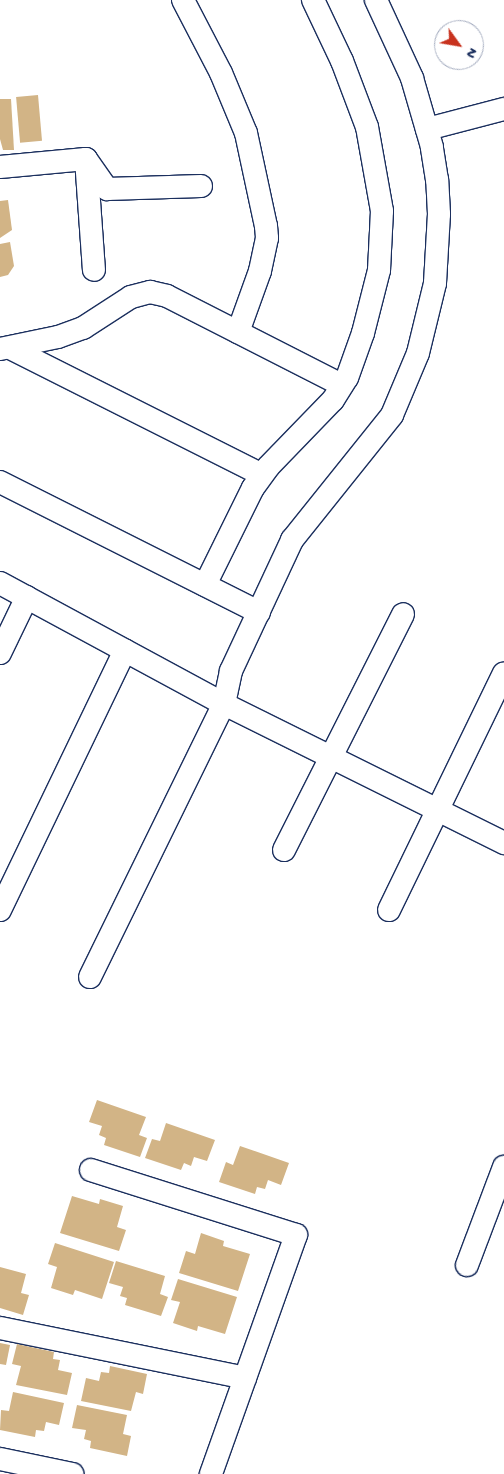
<!DOCTYPE html>
<style>
body{margin:0}
#map{position:relative;width:504px;height:1474px;overflow:hidden;background:#fff;font-family:"Gochi Hand",sans-serif}
div>[style]{position:absolute}
[style*='--x']{left:calc(var(--x)*1px);top:calc(var(--y)*1px);width:calc(var(--w)*1px);rotate:calc(var(--a)*1deg)}
.building>*{inset:0;background:#d2b486;transform-origin:0 0}
.roads{filter:drop-shadow(1px 0 #1b2f5e) drop-shadow(-1px 0 #1b2f5e) drop-shadow(0 1px #1b2f5e) drop-shadow(0 -1px #1b2f5e)}
.minor>*{height:22px;margin:-11px;padding:0 11px;transform-origin:11px;border-radius:11px;background:#fff}
span{translate:-50% -50%;white-space:nowrap;text-align:center;line-height:1.15;-webkit-text-stroke:5px #fff;paint-order:stroke}
.north{position:absolute;left:434px;top:20px;width:50px;height:50px;box-sizing:border-box;background:#fff;border:1px solid #a4acbf;border-radius:50%;rotate:122deg;font-size:14px;font-weight:700;line-height:20px;text-align:center;color:#1b2f5e}
.north::after{content:'';display:block;margin:auto;width:18px;height:22px;background:#c8321e;clip-path:polygon(50% 0,100% 100%,50% 72%,0 100%)}
</style>
<div id="map">
<div class="building">
<div style="left:38px;top:95px;width:46px;height:22px;rotate:85deg"></div>
<div style="clip-path:polygon(0 99px,11px 99px,14px 150px,3px 150px,0 139px)"></div>
<div style="clip-path:polygon(8px 200px,12px 230px,0 238px,0 201px)"></div>
<div style="clip-path:polygon(10px 242px,14px 266px,8px 275px,0 277px,0 244px)"></div>
<div style="clip-path:polygon(97px 1100px,146px 1117px,139px 1135px,147px 1138px,140px 1157px,104px 1145px,106px 1138px,99px 1135px,102px 1126px,89px 1122px)"></div>
<div style="clip-path:polygon(166px 1123px,215px 1140px,207px 1161px,194px 1157px,191px 1166px,184px 1163px,181px 1170px,145px 1158px,152px 1139px,160px 1141px)"></div>
<div style="clip-path:polygon(240px 1146px,289px 1163px,281px 1185px,268px 1180px,265px 1189px,257px 1187px,255px 1194px,219px 1182px,226px 1162px,233px 1165px)"></div>
<div style="clip-path:polygon(72px 1196px,99px 1204px,100px 1199px,123px 1206px,117px 1227px,126px 1230px,119px 1251px,60px 1233px)"></div>
<div style="clip-path:polygon(201px 1233px,224px 1241px,223px 1246px,250px 1254px,238px 1291px,179px 1273px,186px 1251px,195px 1254px)"></div>
<div style="clip-path:polygon(55px 1243px,114px 1262px,102px 1299px,75px 1290px,73px 1295px,51px 1288px,57px 1267px,48px 1264px)"></div>
<div style="clip-path:polygon(116px 1261px,165px 1276px,160px 1294px,168px 1297px,161px 1316px,125px 1305px,127px 1298px,120px 1296px,123px 1287px,109px 1283px)"></div>
<div style="clip-path:polygon(0 1267px,26px 1274px,21px 1293px,29px 1295px,23px 1315px,0 1308px)"></div>
<div style="clip-path:polygon(178px 1279px,237px 1297px,225px 1334px,198px 1326px,197px 1331px,173px 1323px,180px 1302px,171px 1300px)"></div>
<div style="clip-path:polygon(0 1343px,10px 1345px,6px 1365px,0 1364px)"></div>
<div style="clip-path:polygon(17px 1344px,54px 1352px,53px 1359px,60px 1360px,58px 1370px,72px 1373px,67px 1395px,16px 1385px,21px 1366px,12px 1364px)"></div>
<div style="clip-path:polygon(110px 1366px,147px 1374px,143px 1394px,136px 1392px,131px 1411px,81px 1401px,86px 1378px,99px 1381px,101px 1372px,109px 1373px)"></div>
<div style="clip-path:polygon(13px 1392px,64px 1403px,59px 1425px,46px 1422px,44px 1431px,36px 1430px,35px 1437px,0 1430px,1px 1410px,9px 1411px)"></div>
<div style="clip-path:polygon(77px 1405px,127px 1415px,123px 1434px,131px 1436px,127px 1456px,90px 1448px,91px 1441px,84px 1439px,86px 1430px,72px 1428px)"></div>
</div>
<div class="roads">
<div class="minor">
<div style="--x:183;--y:0;--w:82;--a:62.5"></div>
<div style="--x:221;--y:73;--w:65;--a:67.4"></div>
<div style="--x:246;--y:133;--w:95;--a:77.9"></div>
<div style="--x:266;--y:226;--w:12;--a:85"></div>
<div style="--x:267;--y:238;--w:34;--a:102"></div>
<div style="--x:260;--y:271;--w:65;--a:109.8"></div>
<div style="--x:427;--y:129;--w:80;--a:-14.6"></div>
<div style="--x:86;--y:159;--w:111;--a:85.9"></div>
<div style="--x:0;--y:167;--w:86;--a:-5.3"></div>
<div style="--x:86;--y:159;--w:37;--a:55"></div>
<div style="--x:107;--y:189;--w:94;--a:-1.8"></div>
<div style="--x:10;--y:348;--w:282;--a:26.7"></div>
<div style="--x:0;--y:349;--w:59;--a:-11.7"></div>
<div style="--x:58;--y:337;--w:27;--a:-20"></div>
<div style="--x:83;--y:328;--w:57;--a:-32.9"></div>
<div style="--x:131;--y:297;--w:20;--a:-15"></div>
<div style="--x:150;--y:292;--w:17;--a:13"></div>
<div style="--x:167;--y:296;--w:196;--a:27"></div>
<div style="--x:0;--y:482;--w:290;--a:26.7"></div>
<div style="--x:0;--y:583;--w:255;--a:28.4"></div>
<div style="--x:224;--y:704;--w:313;--a:26.4"></div>
<div style="--x:205;--y:585;--w:108;--a:-63.7"></div>
<div style="--x:253;--y:488;--w:26;--a:-54"></div>
<div style="--x:268;--y:467;--w:93;--a:-45.9"></div>
<div style="--x:333;--y:400;--w:26;--a:-58"></div>
<div style="--x:347;--y:378;--w:48;--a:-70.4"></div>
<div style="--x:363;--y:333;--w:65;--a:-75.7"></div>
<div style="--x:379;--y:270;--w:59;--a:-87.1"></div>
<div style="--x:382;--y:211;--w:85;--a:-100.1"></div>
<div style="--x:367;--y:127;--w:71;--a:-110.7"></div>
<div style="--x:342;--y:61;--w:68;--a:-115.4"></div>
<div style="--x:0;--y:653;--w:62;--a:-64.3"></div>
<div style="--x:284;--y:850;--w:264;--a:-63.2"></div>
<div style="--x:0;--y:910;--w:288;--a:-64.3"></div>
<div style="--x:389;--y:910;--w:263;--a:-64.1"></div>
<div style="--x:90;--y:977;--w:304;--a:-63.9"></div>
<div style="--x:224;--y:704;--w:34;--a:-78"></div>
<div style="--x:231;--y:671;--w:145;--a:-65"></div>
<div style="--x:292;--y:540;--w:160;--a:-51.3"></div>
<div style="--x:392;--y:415;--w:67;--a:-67.2"></div>
<div style="--x:418;--y:353;--w:72;--a:-76.3"></div>
<div style="--x:435;--y:283;--w:69;--a:-86.7"></div>
<div style="--x:439;--y:214;--w:34;--a:-93"></div>
<div style="--x:437;--y:180;--w:33;--a:-99"></div>
<div style="--x:432;--y:147;--w:72;--a:-106.2"></div>
<div style="--x:412;--y:78;--w:86;--a:-114.8"></div>
<div style="--x:91;--y:1170;--w:215;--a:17.6"></div>
<div style="--x:296;--y:1235;--w:254;--a:109.6"></div>
<div style="--x:467;--y:1265;--w:105;--a:-69.3"></div>
<div style="--x:0;--y:1328;--w:250;--a:11.5"></div>
<div style="--x:0;--y:1459;--w:74;--a:11.8"></div>
</div>
</div>
<div class="north">N</div>
</div>
